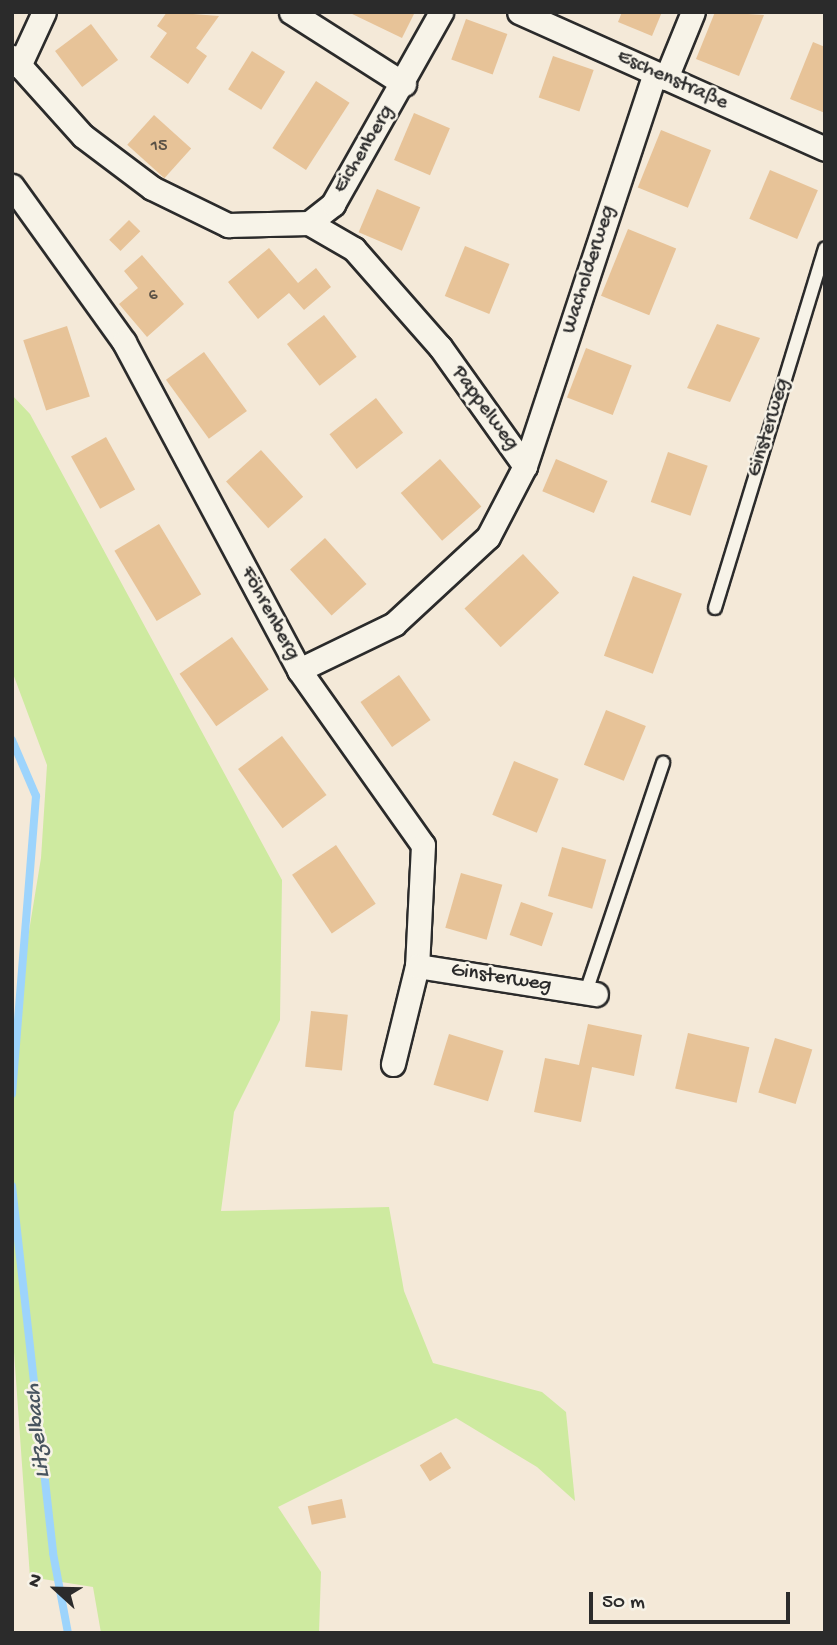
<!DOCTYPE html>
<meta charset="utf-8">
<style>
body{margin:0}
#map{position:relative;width:837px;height:1645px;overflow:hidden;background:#f4e9d8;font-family:"Gochi Hand",sans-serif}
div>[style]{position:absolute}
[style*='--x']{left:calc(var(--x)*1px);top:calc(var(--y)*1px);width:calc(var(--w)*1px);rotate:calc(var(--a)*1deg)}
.green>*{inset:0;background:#ceeaa0}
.stream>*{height:8px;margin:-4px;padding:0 4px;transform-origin:4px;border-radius:4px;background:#9dd4fc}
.building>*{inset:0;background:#e7c398;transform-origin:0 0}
.roads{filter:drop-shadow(2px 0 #2b2b2b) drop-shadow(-2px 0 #2b2b2b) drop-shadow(0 2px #2b2b2b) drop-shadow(0 -2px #2b2b2b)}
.lane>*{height:12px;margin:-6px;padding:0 6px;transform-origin:6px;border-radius:6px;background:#f7f3e8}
.street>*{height:23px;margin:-11.5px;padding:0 11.5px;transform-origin:11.5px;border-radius:11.5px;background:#f7f3e8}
span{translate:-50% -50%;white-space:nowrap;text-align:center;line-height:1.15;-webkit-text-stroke:5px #f7f3e8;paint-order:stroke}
.number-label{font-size:18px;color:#5a5146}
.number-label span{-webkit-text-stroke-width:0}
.street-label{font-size:21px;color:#2b2b2b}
.water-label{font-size:23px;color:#48555f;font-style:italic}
.frame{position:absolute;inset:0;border:14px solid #2b2b2b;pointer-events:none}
.north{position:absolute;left:21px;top:1554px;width:70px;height:70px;-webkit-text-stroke:5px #f7f3e8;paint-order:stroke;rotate:292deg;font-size:19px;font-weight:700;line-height:28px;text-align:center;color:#2b2b2b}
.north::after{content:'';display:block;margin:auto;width:24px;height:32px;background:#2b2b2b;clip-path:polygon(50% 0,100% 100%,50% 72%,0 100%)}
.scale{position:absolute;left:589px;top:1592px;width:201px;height:32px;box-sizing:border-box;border:4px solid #2b2b2b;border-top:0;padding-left:9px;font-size:21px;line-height:24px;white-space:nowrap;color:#2b2b2b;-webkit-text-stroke:5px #f7f3e8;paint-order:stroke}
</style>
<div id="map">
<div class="green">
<div style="clip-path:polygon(12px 395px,30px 414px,282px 880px,280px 1020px,234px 1112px,221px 1211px,389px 1207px,404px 1291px,433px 1363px,542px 1392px,566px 1412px,575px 1501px,537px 1467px,456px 1418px,278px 1507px,321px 1572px,319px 1633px,101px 1633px,93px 1587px,30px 1577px,12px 1324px,12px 1035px,41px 858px,47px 765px,12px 671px)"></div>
</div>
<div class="stream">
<div style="--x:12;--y:740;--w:61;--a:66.8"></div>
<div style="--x:36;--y:796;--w:299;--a:94.6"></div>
<div style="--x:12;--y:1186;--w:369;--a:83.6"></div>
<div style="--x:53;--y:1553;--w:81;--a:79.4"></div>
</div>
<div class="building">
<div style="clip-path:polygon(167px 12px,219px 16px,196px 48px,207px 56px,188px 84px,150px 57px,167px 33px,157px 26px)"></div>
<div style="clip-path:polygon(348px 12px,415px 12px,402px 38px)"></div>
<div style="clip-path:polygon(622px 12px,662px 12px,652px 36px,618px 22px)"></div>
<div style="clip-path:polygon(715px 12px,764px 15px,739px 76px,696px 59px)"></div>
<div style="left:466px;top:19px;width:44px;height:43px;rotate:20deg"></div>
<div style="left:91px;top:24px;width:45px;height:45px;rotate:53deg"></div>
<div style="clip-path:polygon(813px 42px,825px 47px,825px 113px,790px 99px)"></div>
<div style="left:252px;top:51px;width:39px;height:45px;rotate:32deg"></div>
<div style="left:553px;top:56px;width:43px;height:44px;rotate:19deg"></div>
<div style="left:316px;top:81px;width:40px;height:80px;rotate:33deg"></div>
<div style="left:414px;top:113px;width:39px;height:51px;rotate:23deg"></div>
<div style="left:154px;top:115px;width:50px;height:40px;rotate:42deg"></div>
<div style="left:661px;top:130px;width:54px;height:62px;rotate:22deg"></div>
<div style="left:770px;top:170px;width:52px;height:53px;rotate:23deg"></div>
<div style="left:377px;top:189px;width:47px;height:47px;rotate:23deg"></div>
<div style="left:129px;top:220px;width:16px;height:28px;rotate:45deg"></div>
<div style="left:628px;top:229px;width:52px;height:72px;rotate:22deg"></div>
<div style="left:465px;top:246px;width:48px;height:54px;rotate:22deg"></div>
<div style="clip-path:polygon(269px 248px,298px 283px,316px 268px,331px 287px,304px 310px,289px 293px,258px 319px,228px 282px)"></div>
<div style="clip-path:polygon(142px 255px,184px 304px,147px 337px,119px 304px,138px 288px,124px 271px)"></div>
<div style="left:324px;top:315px;width:53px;height:47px;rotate:52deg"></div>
<div style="clip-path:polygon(717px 324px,760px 338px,730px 402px,687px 388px)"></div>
<div style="left:67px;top:326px;width:74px;height:46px;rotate:72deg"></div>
<div style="left:586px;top:348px;width:49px;height:53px;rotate:21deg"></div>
<div style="left:204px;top:352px;width:73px;height:47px;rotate:54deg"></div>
<div style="left:376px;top:398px;width:44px;height:59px;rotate:52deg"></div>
<div style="left:106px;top:437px;width:60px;height:40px;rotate:61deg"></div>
<div style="left:261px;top:450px;width:63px;height:47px;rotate:48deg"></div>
<div style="left:668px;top:452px;width:42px;height:53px;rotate:19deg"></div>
<div style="left:440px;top:459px;width:63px;height:52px;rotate:49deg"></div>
<div style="left:556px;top:459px;width:56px;height:35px;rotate:23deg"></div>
<div style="left:159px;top:524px;width:82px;height:52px;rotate:59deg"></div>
<div style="left:325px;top:538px;width:62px;height:47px;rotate:48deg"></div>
<div style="left:523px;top:554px;width:53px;height:80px;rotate:47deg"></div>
<div style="left:633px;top:576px;width:52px;height:85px;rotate:20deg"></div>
<div style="left:232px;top:637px;width:64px;height:64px;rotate:55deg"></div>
<div style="left:399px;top:675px;width:55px;height:47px;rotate:55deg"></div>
<div style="left:606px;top:710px;width:43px;height:59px;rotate:22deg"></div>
<div style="left:282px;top:736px;width:74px;height:55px;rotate:53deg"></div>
<div style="left:514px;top:761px;width:48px;height:58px;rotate:22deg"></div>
<div style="left:336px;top:845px;width:71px;height:53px;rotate:56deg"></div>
<div style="left:562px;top:847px;width:46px;height:51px;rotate:16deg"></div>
<div style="left:461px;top:873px;width:43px;height:57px;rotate:16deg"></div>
<div style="left:521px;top:902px;width:34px;height:35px;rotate:19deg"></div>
<div style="left:311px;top:1011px;width:37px;height:56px;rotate:6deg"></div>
<div style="clip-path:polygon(588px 1024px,642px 1035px,634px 1076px,592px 1067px,581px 1122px,534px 1112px,545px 1058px,579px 1065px)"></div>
<div style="left:688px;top:1033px;width:63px;height:57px;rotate:13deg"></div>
<div style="left:449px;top:1034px;width:57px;height:53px;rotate:17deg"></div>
<div style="left:775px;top:1038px;width:39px;height:57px;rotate:17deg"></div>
<div style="left:441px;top:1452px;width:19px;height:25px;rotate:58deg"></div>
<div style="left:342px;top:1499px;width:19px;height:35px;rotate:78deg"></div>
</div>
<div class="roads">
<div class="lane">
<div style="--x:715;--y:608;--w:376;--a:-73"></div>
<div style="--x:586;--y:992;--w:242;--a:-71.4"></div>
</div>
<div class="street">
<div style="--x:291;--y:12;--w:134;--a:32.5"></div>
<div style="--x:519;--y:12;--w:335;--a:24.1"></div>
<div style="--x:12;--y:57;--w:106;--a:48.1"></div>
<div style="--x:83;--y:136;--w:86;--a:37"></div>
<div style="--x:152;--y:188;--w:85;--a:26"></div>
<div style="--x:228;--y:225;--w:81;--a:-1.4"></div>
<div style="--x:309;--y:223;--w:31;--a:-38"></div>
<div style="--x:333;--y:204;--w:220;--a:-60.6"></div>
<div style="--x:19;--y:66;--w:60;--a:-65.2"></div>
<div style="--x:666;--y:78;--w:71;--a:-67.8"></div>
<div style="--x:12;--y:186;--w:192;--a:54.3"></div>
<div style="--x:124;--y:342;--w:372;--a:61.9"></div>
<div style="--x:299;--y:670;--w:214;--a:54.7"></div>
<div style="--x:423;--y:845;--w:121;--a:92.8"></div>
<div style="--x:417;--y:966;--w:101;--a:103.8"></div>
<div style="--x:525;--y:466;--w:413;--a:-71.7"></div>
<div style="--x:299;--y:670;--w:106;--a:-25.8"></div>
<div style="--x:394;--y:624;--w:128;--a:-42.8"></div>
<div style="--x:488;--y:537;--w:80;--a:-62.5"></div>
<div style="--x:525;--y:466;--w:146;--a:-125.5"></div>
<div style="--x:440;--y:347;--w:130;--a:-131.3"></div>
<div style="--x:354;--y:249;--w:52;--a:-150"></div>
<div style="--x:417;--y:966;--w:181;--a:8.9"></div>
</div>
</div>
<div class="number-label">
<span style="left:159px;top:147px">15</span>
<span style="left:153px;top:296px">6</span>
</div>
<div class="street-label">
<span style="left:672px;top:81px;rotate:24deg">Eschenstraße</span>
<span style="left:365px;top:150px;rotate:-59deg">Eichenberg</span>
<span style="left:590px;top:270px;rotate:-72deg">Wacholderweg</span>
<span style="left:484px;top:409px;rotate:54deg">Pappelweg</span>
<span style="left:770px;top:428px;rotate:-73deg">Ginsterweg</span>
<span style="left:269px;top:614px;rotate:62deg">Föhrenberg</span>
<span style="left:501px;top:979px;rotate:9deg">Ginsterweg</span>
</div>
<div class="water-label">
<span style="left:39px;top:1431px;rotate:-96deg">Litzelbach</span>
</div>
<div class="frame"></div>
<div class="north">N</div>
<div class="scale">50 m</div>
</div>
